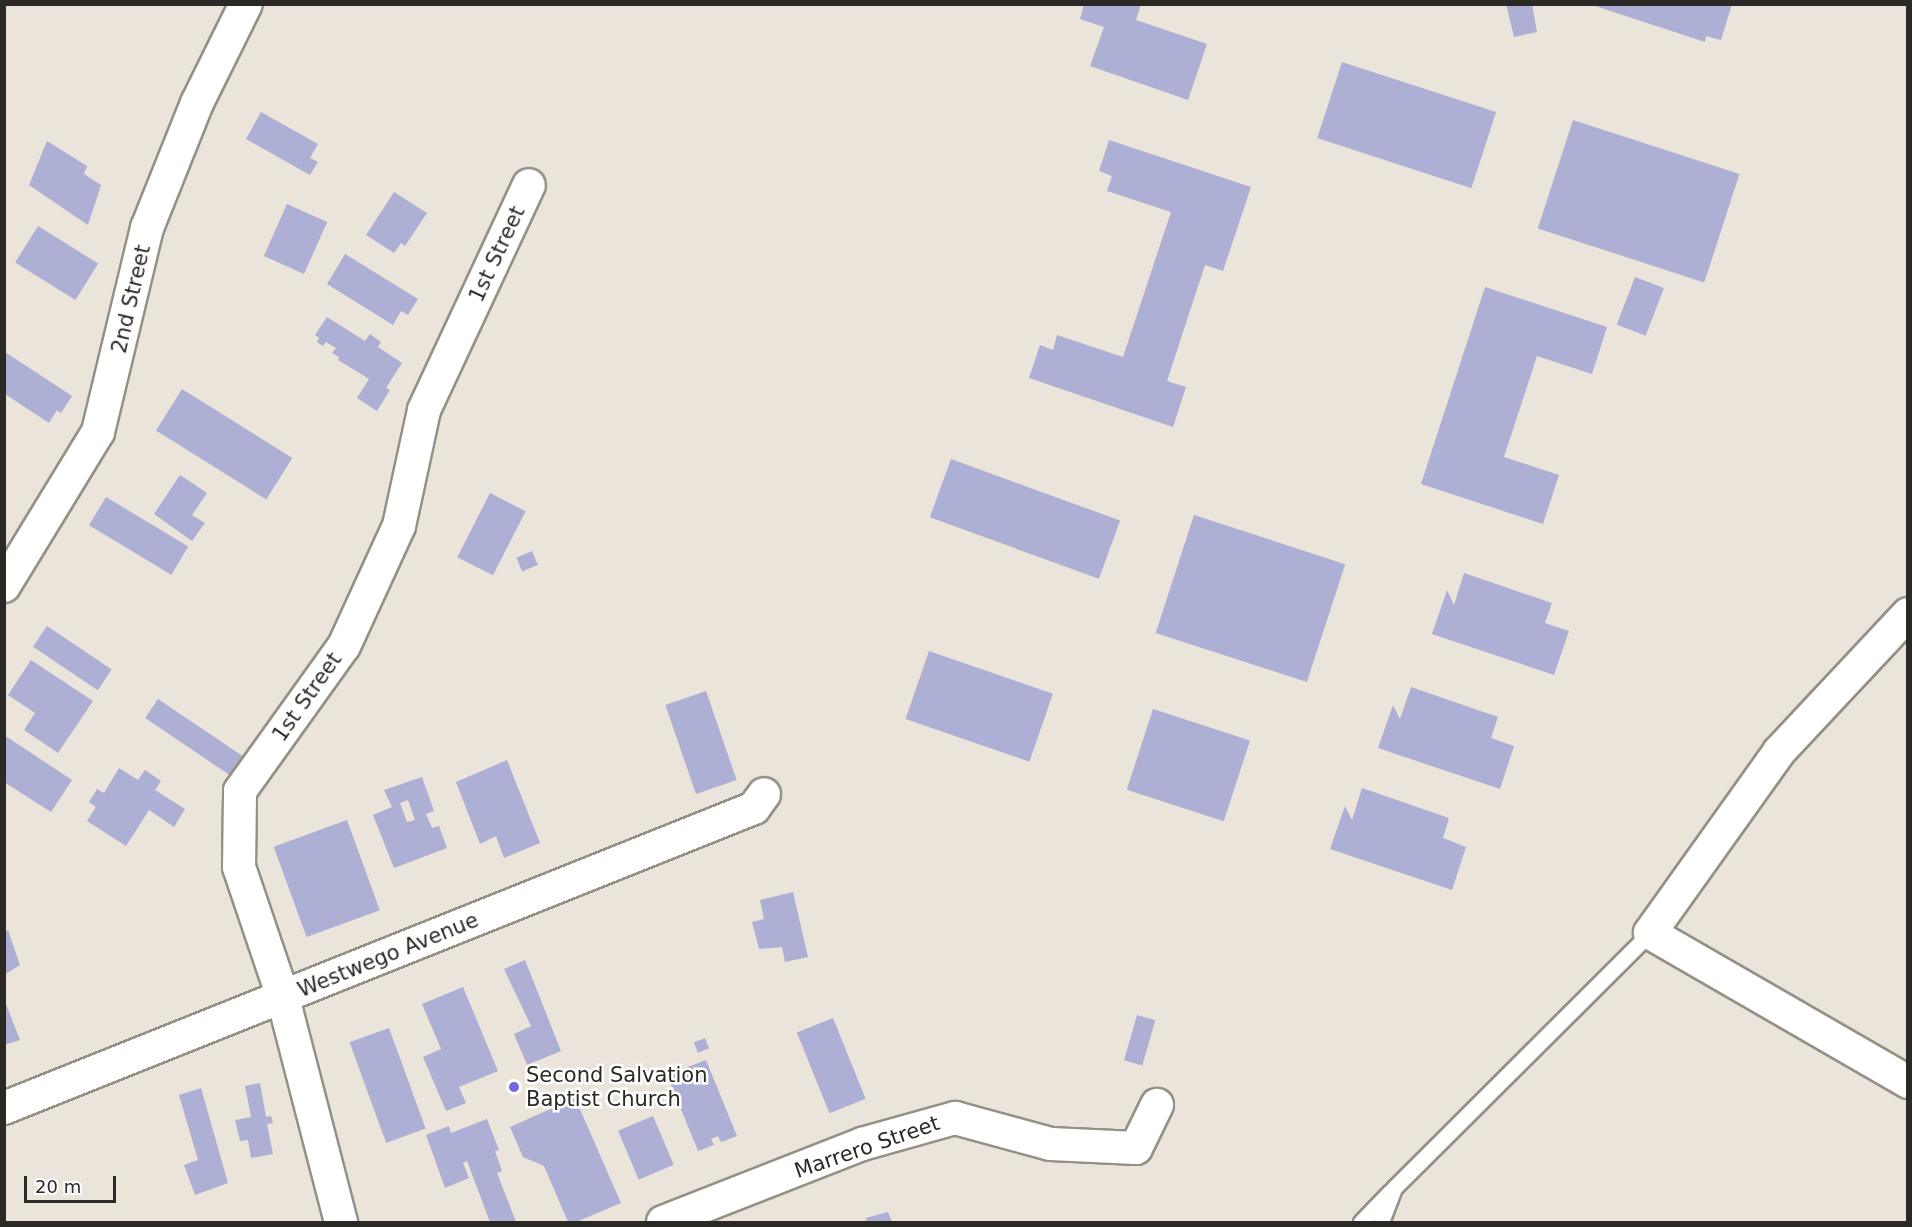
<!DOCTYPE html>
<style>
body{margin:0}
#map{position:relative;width:1912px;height:1227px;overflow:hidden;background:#eae4da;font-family:"DejaVu Sans",sans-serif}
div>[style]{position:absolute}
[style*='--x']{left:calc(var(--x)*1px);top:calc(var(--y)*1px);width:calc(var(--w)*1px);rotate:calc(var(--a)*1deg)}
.building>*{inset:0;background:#adafd4;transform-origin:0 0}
.roads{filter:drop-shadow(2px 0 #959086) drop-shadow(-2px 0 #959086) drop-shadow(0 2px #959086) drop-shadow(0 -2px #959086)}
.service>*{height:15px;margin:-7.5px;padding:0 7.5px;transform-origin:7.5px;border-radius:7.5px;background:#fff}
.minor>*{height:32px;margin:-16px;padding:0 16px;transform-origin:16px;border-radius:16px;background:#fff}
.dots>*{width:16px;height:16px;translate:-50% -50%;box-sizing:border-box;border:3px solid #fff;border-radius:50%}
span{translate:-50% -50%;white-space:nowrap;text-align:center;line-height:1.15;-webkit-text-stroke:5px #fff;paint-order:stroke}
.street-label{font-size:21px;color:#2b2925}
.poi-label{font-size:21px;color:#2b2925}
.left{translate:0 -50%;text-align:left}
.frame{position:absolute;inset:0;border:6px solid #2b2925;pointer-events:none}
.scale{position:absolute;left:24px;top:1176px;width:92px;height:27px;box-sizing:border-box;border:3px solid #2b2925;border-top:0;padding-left:8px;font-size:18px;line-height:21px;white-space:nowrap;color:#2b2925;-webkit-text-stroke:4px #fff;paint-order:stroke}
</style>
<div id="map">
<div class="building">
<div style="clip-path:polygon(1084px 4px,1141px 4px,1136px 20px,1207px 44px,1188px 100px,1090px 66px,1104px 27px,1080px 19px)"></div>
<div style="clip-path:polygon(1506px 4px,1532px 4px,1537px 32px,1514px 37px)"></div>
<div style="clip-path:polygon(1732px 4px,1721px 40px,1706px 36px,1705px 42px,1592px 5px)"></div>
<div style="left:1342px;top:62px;width:162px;height:80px;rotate:18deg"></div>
<div style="clip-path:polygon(261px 112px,318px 144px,310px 158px,318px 162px,310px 175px,246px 139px)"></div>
<div style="left:1573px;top:120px;width:175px;height:114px;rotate:18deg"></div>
<div style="clip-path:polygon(1109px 140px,1251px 187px,1223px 271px,1205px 265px,1167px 381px,1186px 387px,1173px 427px,1029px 378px,1040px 345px,1053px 350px,1057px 335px,1123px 357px,1171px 212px,1107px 191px,1112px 176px,1099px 171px)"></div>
<div style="clip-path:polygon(47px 141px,87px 166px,84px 174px,101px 185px,88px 225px,29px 185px)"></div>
<div style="clip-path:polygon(394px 192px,427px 213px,405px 246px,401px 243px,394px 253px,366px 235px)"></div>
<div style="left:287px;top:204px;width:44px;height:57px;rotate:24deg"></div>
<div style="left:38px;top:226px;width:71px;height:43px;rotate:32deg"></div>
<div style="clip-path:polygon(345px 254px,418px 299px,408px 315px,401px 311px,393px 325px,327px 284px)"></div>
<div style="left:1635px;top:277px;width:31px;height:51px;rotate:21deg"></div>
<div style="clip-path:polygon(1485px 287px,1607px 327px,1592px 374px,1537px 356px,1504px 457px,1559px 475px,1543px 524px,1421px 484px)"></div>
<div style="clip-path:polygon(327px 317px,365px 341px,370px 334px,381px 342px,378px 347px,402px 363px,386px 388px,390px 390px,377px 411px,357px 398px,369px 379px,338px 360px,339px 357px,332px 353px,336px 348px,326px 342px,323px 346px,317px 342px,319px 338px,315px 335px)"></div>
<div style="clip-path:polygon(5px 352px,72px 396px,61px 413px,57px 410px,49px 423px,5px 394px)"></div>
<div style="left:182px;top:389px;width:130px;height:49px;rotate:32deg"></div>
<div style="left:951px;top:459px;width:180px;height:62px;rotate:20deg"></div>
<div style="clip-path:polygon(180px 475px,207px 493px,192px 515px,205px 523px,192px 541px,154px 514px)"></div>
<div style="left:490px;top:493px;width:40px;height:72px;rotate:27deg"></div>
<div style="left:106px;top:497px;width:96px;height:33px;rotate:31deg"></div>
<div style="left:1194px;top:515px;width:159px;height:124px;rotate:18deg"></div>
<div style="left:532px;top:551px;width:15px;height:17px;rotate:67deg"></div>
<div style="clip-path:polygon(1464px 573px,1552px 603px,1545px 623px,1569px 631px,1554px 675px,1432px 634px,1447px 590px,1454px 605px)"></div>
<div style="left:47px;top:626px;width:78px;height:25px;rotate:34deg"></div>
<div style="left:929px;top:651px;width:131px;height:72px;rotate:19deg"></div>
<div style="clip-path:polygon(31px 660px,93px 701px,58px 753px,24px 730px,35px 713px,8px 695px)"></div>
<div style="clip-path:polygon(1411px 687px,1498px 717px,1491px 738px,1514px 746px,1500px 789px,1378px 748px,1393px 705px,1400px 719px)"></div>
<div style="left:706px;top:691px;width:94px;height:43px;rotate:71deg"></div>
<div style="left:158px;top:699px;width:106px;height:23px;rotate:34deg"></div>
<div style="left:1153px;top:709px;width:102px;height:85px;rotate:18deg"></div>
<div style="clip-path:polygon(4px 735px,72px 780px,51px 812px,4px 782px)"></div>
<div style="clip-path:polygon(507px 760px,540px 843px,504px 858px,496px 836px,480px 844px,456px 782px)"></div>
<div style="clip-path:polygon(119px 768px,138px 780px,145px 770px,161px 781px,155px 790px,185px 809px,174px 827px,149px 810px,126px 846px,87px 821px,96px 807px,89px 802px,97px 789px,104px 793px)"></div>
<div style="clip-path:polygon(evenodd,422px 777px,434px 811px,426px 814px,432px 828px,439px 826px,447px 848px,394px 868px,373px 815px,392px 807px,384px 790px,422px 777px,408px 800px,415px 820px,407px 822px,400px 803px,408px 800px)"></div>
<div style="clip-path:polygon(1362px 788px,1449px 818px,1443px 838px,1466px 847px,1452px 890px,1330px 849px,1345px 806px,1352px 820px)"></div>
<div style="left:347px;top:820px;width:96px;height:78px;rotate:70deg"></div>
<div style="clip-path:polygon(793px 892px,808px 957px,785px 962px,782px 947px,759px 949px,752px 922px,764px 919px,760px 900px)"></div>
<div style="clip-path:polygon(8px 930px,20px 965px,4px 975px,4px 932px)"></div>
<div style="clip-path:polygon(525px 960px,561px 1051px,527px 1065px,514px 1034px,531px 1026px,504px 969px)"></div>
<div style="clip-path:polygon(463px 987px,498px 1071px,459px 1087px,466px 1103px,446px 1111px,423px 1057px,441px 1049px,422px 1004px)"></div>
<div style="clip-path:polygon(4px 999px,20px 1040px,4px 1045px)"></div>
<div style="left:1137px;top:1015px;width:19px;height:47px;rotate:16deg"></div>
<div style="left:833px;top:1018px;width:87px;height:39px;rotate:68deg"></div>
<div style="left:389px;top:1028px;width:107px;height:42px;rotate:70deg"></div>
<div style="left:705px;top:1038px;width:11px;height:12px;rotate:68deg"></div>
<div style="clip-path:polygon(706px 1060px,737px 1136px,721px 1142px,718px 1136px,711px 1139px,714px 1145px,698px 1151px,667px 1075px)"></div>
<div style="clip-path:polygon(260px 1083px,266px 1117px,271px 1116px,273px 1123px,267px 1124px,273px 1154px,251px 1158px,248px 1140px,240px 1141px,235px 1120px,251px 1117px,245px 1086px)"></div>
<div style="clip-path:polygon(201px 1088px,228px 1183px,195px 1195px,184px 1165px,198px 1160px,179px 1095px)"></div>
<div style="clip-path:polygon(575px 1098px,621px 1203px,576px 1222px,568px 1222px,544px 1166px,523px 1157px,510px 1127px)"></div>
<div style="left:653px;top:1116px;width:53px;height:38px;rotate:67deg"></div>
<div style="clip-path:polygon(487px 1119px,499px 1150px,495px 1151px,502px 1171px,497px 1173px,516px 1222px,490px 1222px,467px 1161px,463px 1163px,469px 1178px,445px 1188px,426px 1135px,449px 1126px,451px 1133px)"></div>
<div style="clip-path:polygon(888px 1212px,892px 1222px,867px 1222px,866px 1218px)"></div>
</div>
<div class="roads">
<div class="service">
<div style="--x:1361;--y:1222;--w:42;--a:-46"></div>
<div style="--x:1381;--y:1222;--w:36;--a:-69"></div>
<div style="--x:1394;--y:1188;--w:361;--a:-44.9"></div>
</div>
<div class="minor">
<div style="--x:4;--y:586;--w:180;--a:-58.6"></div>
<div style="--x:98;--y:432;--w:210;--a:-76.5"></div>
<div style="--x:147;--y:228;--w:135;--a:-68.2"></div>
<div style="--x:197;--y:103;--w:110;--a:-63.7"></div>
<div style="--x:1908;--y:614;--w:189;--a:133.1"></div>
<div style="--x:1779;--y:752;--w:222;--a:125.5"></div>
<div style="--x:1650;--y:933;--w:298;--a:30"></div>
<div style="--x:4;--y:1108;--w:808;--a:-21.8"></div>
<div style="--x:754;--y:808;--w:17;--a:-54"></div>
<div style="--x:341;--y:1222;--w:232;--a:-104.5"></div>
<div style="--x:283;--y:997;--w:137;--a:-108.7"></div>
<div style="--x:239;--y:867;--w:76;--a:-89.2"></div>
<div style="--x:240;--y:791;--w:178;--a:-54.4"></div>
<div style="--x:344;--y:646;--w:132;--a:-65.4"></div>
<div style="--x:399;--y:526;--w:119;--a:-77.8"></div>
<div style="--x:424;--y:410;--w:248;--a:-65"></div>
<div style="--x:663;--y:1222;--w:214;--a:-21.4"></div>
<div style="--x:862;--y:1144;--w:97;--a:-15.6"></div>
<div style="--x:955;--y:1118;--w:99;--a:15.2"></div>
<div style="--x:1051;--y:1144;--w:85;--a:2.7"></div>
<div style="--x:1136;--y:1148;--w:48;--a:-64"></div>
</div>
</div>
<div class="dots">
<div style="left:514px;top:1087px;background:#6f67e1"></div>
</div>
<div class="street-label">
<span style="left:497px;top:254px;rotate:-65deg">1st Street</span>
<span style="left:131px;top:299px;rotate:-77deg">2nd Street</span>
<span style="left:307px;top:697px;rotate:-55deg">1st Street</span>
<span style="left:388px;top:955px;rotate:-22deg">Westwego Avenue</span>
<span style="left:867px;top:1147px;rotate:-19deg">Marrero Street</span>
</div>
<div class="poi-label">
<span class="left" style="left:526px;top:1087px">Second Salvation<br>Baptist Church</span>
</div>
<div class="frame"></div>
<div class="scale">20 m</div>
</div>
